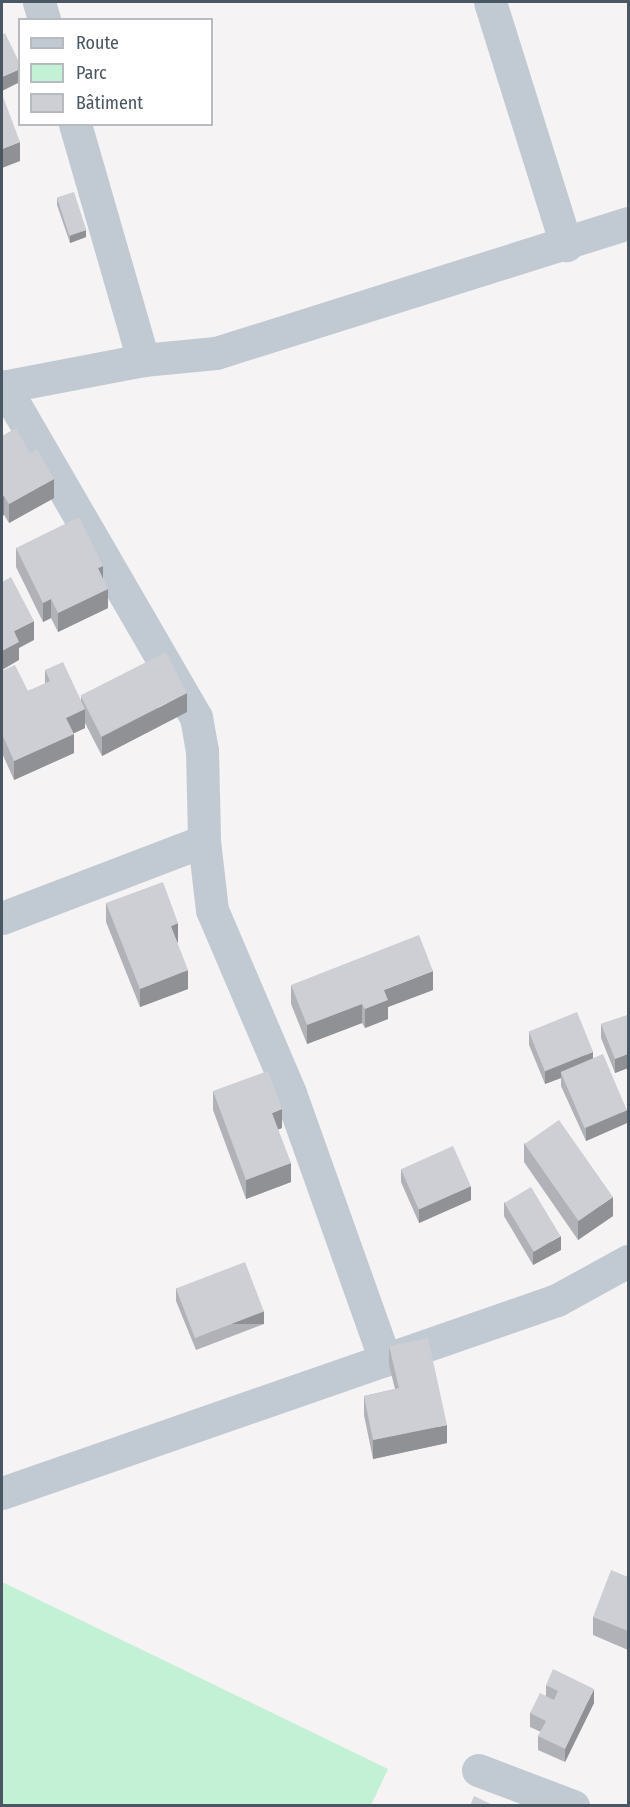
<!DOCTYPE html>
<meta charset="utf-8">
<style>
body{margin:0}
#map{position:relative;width:630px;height:1807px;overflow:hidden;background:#f5f3f3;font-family:"Fira Sans Condensed",sans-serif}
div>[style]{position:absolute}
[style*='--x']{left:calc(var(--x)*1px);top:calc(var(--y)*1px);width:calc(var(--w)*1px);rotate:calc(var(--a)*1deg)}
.green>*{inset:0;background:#c3f1d5}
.minor>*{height:33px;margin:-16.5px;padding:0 16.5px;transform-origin:16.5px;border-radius:16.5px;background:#c1cad2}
.wall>*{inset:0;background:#b0b2b7}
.shaded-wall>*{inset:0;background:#909195;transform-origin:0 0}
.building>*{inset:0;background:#cdcfd5;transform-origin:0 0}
span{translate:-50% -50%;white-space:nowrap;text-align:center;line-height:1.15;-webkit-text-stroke:6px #fff;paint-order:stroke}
.frame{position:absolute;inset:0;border:3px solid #4a5661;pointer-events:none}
.legend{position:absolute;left:18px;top:18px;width:195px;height:108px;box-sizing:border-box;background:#fff;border:2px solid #b7bbc0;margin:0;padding:8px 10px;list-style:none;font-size:18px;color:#4a5661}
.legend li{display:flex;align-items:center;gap:12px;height:30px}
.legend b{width:30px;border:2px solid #b7bbc0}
</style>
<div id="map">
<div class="green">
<div style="clip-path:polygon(2px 1582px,388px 1769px,371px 1805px,2px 1805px)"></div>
</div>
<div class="minor">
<div style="--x:39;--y:2;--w:19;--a:74"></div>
<div style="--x:490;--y:2;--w:255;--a:72.6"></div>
<div style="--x:75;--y:124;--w:246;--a:73.9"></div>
<div style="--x:4;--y:386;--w:383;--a:59.9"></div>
<div style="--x:196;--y:717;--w:34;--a:80"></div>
<div style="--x:202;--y:750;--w:91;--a:88.7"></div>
<div style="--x:204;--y:841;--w:69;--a:83.4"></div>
<div style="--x:212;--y:910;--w:199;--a:66.9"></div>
<div style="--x:290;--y:1093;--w:283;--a:70.4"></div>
<div style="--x:2;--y:387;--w:144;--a:-10.8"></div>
<div style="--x:143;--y:360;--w:73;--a:-5.5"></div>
<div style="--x:216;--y:353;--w:432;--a:-17.5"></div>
<div style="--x:2;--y:918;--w:216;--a:-20.9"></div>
<div style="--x:2;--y:1493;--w:588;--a:-19.18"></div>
<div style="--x:557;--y:1300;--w:81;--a:-28.8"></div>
<div style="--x:478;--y:1770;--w:102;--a:20.8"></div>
</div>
<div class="wall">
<div style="clip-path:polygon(57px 197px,86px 237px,70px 243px,57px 205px)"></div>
<div style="clip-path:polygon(2px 436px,54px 498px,9px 523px,4px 515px,2px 516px)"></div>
<div style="clip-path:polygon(16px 548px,103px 579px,108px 608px,58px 632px,51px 618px,43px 622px,16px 567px)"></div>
<div style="clip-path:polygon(45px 670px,81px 701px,81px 697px,187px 712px,102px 756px,85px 723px,85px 728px,74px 733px,74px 753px,14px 780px,2px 753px,2px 671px,28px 691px,45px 684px)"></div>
<div style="clip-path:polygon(106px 903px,178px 942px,177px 942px,188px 989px,140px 1007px,106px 922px)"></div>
<div style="clip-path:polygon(291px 985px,433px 990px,388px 1007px,388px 1019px,365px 1028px,362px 1023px,307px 1044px,291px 1004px)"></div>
<div style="clip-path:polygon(628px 1015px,628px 1068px,615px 1073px,601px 1038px,601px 1024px)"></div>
<div style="clip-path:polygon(529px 1031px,593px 1058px,627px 1123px,586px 1141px,561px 1086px,561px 1078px,545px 1084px,529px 1045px)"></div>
<div style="clip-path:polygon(213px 1091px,282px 1128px,278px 1129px,291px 1182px,246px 1199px,213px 1110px)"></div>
<div style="clip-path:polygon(524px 1143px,613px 1216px,578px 1240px,524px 1162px)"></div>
<div style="clip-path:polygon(401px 1169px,471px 1200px,419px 1223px,401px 1182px)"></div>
<div style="clip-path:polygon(504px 1202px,561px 1250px,533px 1265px,504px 1216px)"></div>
<div style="clip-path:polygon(176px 1288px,264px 1324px,196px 1350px,176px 1301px)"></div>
<div style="clip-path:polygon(389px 1346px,447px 1443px,373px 1459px,364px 1415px,364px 1396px,395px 1389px,389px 1365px)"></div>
<div style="clip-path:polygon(628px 1577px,628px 1650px,593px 1635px,593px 1617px)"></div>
<div style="clip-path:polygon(546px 1685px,594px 1703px,565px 1762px,538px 1750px,538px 1736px,541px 1732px,530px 1727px,530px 1713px,546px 1695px)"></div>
</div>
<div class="shaded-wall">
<div style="clip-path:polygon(20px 69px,20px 82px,2px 91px,2px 77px)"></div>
<div style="clip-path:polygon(20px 142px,20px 161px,2px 168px,2px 149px)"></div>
<div style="clip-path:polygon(86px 230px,86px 237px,70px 243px,70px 236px)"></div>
<div style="clip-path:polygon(54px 479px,54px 498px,9px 523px,9px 504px)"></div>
<div style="left:4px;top:496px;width:19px;height:2px;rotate:90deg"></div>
<div style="clip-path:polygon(103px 566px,103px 585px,98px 568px)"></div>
<div style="clip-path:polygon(108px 589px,108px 608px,58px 632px,58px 613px)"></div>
<div style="clip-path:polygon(51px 599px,51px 618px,43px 622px,43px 603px)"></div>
<div style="clip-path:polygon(34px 621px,34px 640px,19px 648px,19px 660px,2px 670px,2px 651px,14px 631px)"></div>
<div style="clip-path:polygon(187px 693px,187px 712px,102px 756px,102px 737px)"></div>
<div style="clip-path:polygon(85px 709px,85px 728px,66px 737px,66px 718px)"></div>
<div style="clip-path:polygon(74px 734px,74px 753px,14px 780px,14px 761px)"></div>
<div style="clip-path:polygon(178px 923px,178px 942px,171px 945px,171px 926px)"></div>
<div style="clip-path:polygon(188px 970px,188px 989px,140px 1007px,140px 989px)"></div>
<div style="clip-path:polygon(433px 971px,433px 990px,388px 1007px,388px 1019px,365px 1028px,365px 1009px,384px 990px)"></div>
<div style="clip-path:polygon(362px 1004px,362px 1023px,307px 1044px,307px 1025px)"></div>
<div style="clip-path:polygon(593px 1052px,593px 1065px,561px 1072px,561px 1078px,545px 1084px,545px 1071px)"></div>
<div style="clip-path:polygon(628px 1054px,628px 1068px,615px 1073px,615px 1059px)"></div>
<div style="clip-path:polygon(282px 1109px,282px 1128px,272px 1132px,272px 1113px)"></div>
<div style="clip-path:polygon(627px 1110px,627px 1123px,586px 1141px,586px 1128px)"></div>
<div style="clip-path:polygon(291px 1163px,291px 1182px,246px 1199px,246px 1180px)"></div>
<div style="clip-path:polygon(471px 1186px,471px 1200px,419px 1223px,419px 1209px)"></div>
<div style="clip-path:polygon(613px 1197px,613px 1216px,578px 1240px,578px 1221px)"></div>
<div style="clip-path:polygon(561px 1236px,561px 1250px,533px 1265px,533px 1252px)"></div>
<div style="left:264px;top:1311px;width:13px;height:73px;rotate:90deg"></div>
<div style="clip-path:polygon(447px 1425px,447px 1443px,373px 1459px,373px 1440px)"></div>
<div style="clip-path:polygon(594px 1689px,594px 1703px,565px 1762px,565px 1749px)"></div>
</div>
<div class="building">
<div style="clip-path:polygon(5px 33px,20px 64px,20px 69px,2px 77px,2px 35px)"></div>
<div style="clip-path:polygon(2px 94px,20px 142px,2px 149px)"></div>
<div style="left:74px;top:192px;width:40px;height:18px;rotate:72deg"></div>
<div style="clip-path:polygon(16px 428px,30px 453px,37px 449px,54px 479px,9px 504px,4px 496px,2px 497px,2px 443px,3px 443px,2px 440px,2px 436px)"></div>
<div style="clip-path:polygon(79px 517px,103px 566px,98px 568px,108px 589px,58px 613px,51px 599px,43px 603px,16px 548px)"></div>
<div style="clip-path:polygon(11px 577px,34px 621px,14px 631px,19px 642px,2px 651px,2px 582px)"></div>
<div style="left:166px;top:652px;width:46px;height:96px;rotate:63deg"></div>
<div style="clip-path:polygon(63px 662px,85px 709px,66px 718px,74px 734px,14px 761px,2px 734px,2px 671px,15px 665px,28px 691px,50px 681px,45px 670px)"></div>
<div style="clip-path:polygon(163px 882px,178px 923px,171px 926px,188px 970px,140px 989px,106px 903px)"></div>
<div style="clip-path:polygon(419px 935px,433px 971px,384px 990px,388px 1000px,365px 1009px,362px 1004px,307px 1025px,291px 985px)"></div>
<div style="left:577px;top:1012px;width:43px;height:52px;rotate:68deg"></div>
<div style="clip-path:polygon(628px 1015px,628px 1054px,615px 1059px,601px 1024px)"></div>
<div style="left:603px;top:1054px;width:61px;height:46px;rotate:67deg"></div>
<div style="clip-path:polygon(268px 1071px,282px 1109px,272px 1113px,291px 1163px,246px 1180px,213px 1091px)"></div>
<div style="left:559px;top:1120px;width:94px;height:42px;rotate:55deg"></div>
<div style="left:453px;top:1146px;width:44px;height:57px;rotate:66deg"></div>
<div style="left:531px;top:1187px;width:57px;height:31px;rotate:59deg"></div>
<div style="left:245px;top:1262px;width:53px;height:74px;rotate:69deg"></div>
<div style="clip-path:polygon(428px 1338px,447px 1425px,373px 1440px,364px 1396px,399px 1388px,389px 1346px)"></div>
<div style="clip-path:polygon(611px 1570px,628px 1577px,628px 1631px,593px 1617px)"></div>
<div style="clip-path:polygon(553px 1669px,594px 1689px,565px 1749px,538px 1736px,546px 1721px,530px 1713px,540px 1693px,554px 1700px,558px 1691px,546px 1685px)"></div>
<div style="clip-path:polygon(474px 1796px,495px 1806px,470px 1806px)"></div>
</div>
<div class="frame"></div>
<ul class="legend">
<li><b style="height:8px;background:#c1cad2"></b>Route</li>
<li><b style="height:16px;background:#c3f1d5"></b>Parc</li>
<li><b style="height:16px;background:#cdcfd5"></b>Bâtiment</li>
</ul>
</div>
